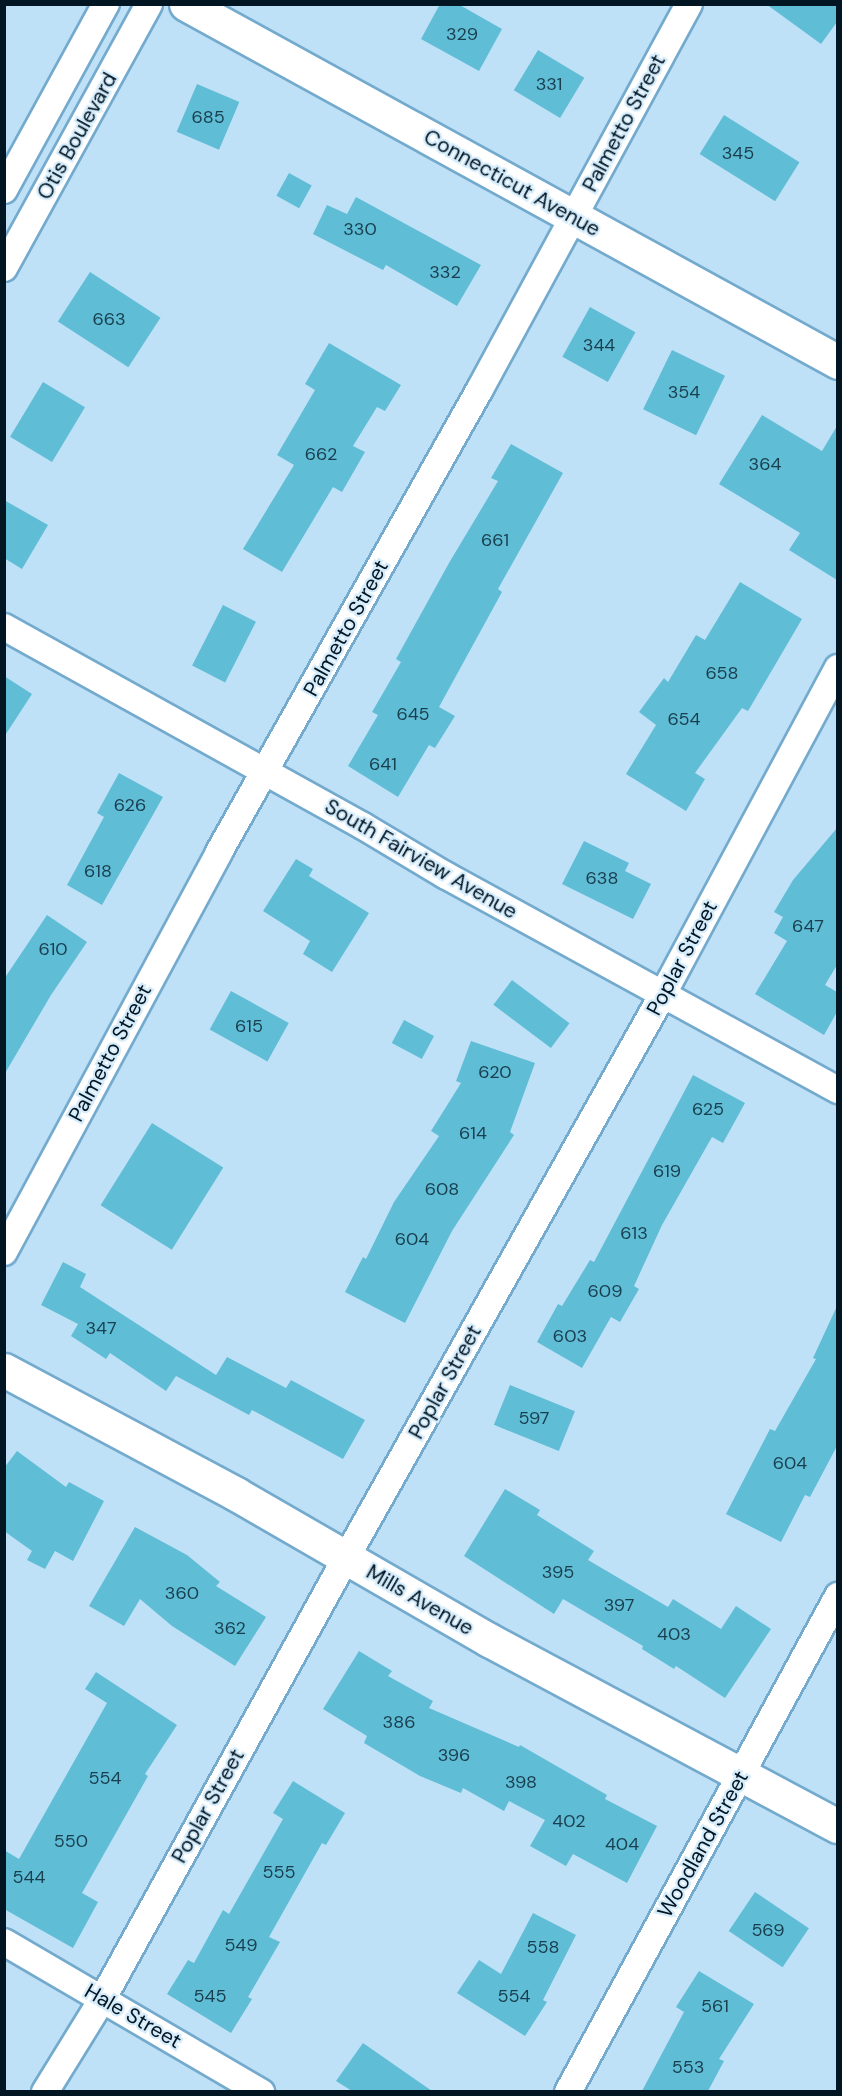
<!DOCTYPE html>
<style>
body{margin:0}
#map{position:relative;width:842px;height:2096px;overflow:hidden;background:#bfe1f7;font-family:"DM Sans",sans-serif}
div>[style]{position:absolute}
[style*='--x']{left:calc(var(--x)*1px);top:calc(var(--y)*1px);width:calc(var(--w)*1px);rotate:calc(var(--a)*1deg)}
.building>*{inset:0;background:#60bdd6;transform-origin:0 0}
.roads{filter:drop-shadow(2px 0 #73aacd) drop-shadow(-2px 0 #73aacd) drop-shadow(0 2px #73aacd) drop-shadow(0 -2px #73aacd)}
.street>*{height:26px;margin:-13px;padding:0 13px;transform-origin:13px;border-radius:13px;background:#fff}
.secondary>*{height:33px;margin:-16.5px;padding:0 16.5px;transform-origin:16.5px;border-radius:16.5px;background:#fff}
span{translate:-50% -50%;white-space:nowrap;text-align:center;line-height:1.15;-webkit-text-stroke:4.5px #d6ecfb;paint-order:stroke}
.number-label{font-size:18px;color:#193f4f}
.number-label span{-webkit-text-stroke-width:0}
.street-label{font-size:21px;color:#011522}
.frame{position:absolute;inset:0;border:6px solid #011522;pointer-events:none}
</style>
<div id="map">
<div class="building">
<div style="clip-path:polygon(440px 4px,458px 4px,502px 29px,479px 71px,421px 39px)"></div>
<div style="clip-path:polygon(766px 4px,837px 4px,837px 22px,821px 44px)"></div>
<div style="left:538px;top:50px;width:54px;height:47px;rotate:31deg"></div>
<div style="left:197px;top:84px;width:46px;height:52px;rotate:23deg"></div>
<div style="left:724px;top:115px;width:89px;height:46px;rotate:32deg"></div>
<div style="left:289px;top:173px;width:26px;height:26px;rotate:29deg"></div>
<div style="clip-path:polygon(356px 197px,481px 265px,457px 306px,386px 265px,383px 270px,313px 234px,327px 205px,347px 214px)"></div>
<div style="left:90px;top:272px;width:84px;height:59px;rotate:33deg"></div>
<div style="left:590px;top:307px;width:52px;height:57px;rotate:29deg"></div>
<div style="clip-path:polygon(329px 343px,401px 385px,385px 411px,377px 407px,353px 446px,365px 452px,342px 492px,333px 487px,282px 572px,243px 549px,294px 465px,277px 455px,315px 390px,305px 384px)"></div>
<div style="left:672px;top:350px;width:59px;height:66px;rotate:26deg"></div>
<div style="left:43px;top:382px;width:49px;height:64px;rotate:31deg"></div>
<div style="clip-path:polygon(762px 415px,822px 451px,837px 426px,837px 580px,789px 550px,800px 533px,719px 484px)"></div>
<div style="clip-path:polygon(511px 444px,563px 473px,498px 589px,502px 592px,439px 707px,455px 716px,435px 748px,429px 745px,398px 797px,348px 766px,378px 715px,372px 712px,401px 662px,396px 659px,449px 563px,498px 481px,491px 478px)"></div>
<div style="clip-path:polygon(4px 500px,48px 525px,22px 569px,4px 558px)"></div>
<div style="clip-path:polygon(740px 582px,802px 619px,748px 711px,742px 708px,695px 773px,705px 779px,686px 811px,626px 774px,656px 725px,639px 712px,664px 678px,668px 682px,696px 635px,705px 640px)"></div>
<div style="left:223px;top:605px;width:37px;height:68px;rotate:27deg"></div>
<div style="clip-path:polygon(4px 676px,32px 694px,4px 737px)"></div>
<div style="clip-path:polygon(119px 773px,163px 797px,102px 905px,67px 885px,104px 817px,97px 813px)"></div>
<div style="clip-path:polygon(837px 828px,837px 965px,825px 985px,837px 992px,837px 1012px,824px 1035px,755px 994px,787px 941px,774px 933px,783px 917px,774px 912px,793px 880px)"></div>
<div style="clip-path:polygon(584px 841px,629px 863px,625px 871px,651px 884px,633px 919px,562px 884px)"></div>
<div style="clip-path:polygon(296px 859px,313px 869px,309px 876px,369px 913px,332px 972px,303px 954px,310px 941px,263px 911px)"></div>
<div style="clip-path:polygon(47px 915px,87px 942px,51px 995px,4px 1075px,4px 979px)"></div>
<div style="left:512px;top:980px;width:72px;height:31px;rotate:37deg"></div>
<div style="left:231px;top:991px;width:66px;height:44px;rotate:29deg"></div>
<div style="left:404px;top:1020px;width:34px;height:26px;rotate:28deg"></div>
<div style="clip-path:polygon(471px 1041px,535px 1063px,510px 1132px,514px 1135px,452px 1231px,405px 1323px,345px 1292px,363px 1257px,366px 1259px,394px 1202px,439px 1136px,431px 1131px,461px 1083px,456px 1081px)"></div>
<div style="clip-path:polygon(693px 1075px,745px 1103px,723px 1143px,712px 1137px,662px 1225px,634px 1286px,639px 1289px,620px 1322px,611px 1317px,582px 1368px,537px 1342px,558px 1304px,562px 1306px,590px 1260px,594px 1262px)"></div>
<div style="left:152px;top:1123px;width:84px;height:97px;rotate:32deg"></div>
<div style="clip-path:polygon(63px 1262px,86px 1274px,80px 1287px,216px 1375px,227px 1357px,286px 1388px,291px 1380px,365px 1420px,343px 1459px,252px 1410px,249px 1415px,176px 1376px,166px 1391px,110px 1353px,106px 1359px,71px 1336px,78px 1324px,41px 1305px)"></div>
<div style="clip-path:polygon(837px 1306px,837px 1446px,810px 1497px,805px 1495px,781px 1542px,726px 1514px,770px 1429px,775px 1431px,816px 1359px,813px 1358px)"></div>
<div style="left:510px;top:1385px;width:70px;height:43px;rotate:22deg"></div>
<div style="clip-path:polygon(17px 1451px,66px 1487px,69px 1482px,104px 1501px,73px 1561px,55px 1551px,45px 1569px,27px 1560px,32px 1551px,4px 1531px,4px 1468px)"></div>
<div style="clip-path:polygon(505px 1489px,540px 1510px,537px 1515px,594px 1551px,588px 1560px,668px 1607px,673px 1599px,721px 1629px,736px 1606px,771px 1629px,725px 1698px,676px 1666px,674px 1669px,642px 1649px,643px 1646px,563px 1599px,554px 1614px,464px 1556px)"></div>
<div style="clip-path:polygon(135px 1527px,187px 1555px,220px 1582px,216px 1586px,266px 1617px,235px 1666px,172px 1626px,140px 1599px,124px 1626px,89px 1606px)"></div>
<div style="clip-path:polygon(359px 1651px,392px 1671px,388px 1676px,433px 1701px,429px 1708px,519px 1747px,520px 1745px,607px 1795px,605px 1799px,657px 1826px,627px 1883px,573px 1854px,566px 1866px,530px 1846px,545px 1820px,509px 1801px,504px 1811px,463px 1788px,461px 1793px,420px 1776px,364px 1743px,367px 1736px,323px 1709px)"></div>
<div style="clip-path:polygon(96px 1672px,177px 1725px,145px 1774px,148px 1776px,82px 1893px,98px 1902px,73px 1948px,4px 1909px,4px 1850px,19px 1859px,107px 1703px,85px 1689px)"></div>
<div style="clip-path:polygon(293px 1781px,345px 1813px,326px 1845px,322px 1843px,269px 1937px,280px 1942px,248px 1997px,252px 1999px,231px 2033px,167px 1994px,188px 1960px,194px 1963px,223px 1910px,229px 1914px,283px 1819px,273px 1813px)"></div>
<div style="left:755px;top:1892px;width:65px;height:47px;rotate:34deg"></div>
<div style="clip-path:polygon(533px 1913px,576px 1935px,543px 2000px,547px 2002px,525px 2036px,457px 1993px,479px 1960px,501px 1974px)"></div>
<div style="clip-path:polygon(699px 1971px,754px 2004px,719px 2059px,724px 2061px,708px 2091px,642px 2091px,684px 2012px,676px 2007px)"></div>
<div style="clip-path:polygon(363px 2043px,432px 2091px,352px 2091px,336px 2081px)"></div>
</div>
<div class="roads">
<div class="street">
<div style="--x:4;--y:190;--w:212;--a:-61.3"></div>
<div style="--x:4;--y:268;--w:301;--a:-61.2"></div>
<div style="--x:4;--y:627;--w:410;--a:29"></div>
<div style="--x:363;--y:826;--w:96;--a:30.9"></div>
<div style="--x:445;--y:875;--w:448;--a:28.7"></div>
<div style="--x:4;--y:1252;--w:454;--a:-61.7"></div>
<div style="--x:219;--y:852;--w:531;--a:-60.59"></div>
<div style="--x:480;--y:389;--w:438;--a:-61.5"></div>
<div style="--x:4;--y:1942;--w:298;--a:30.3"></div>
<div style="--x:45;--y:2092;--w:110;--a:-58.3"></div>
<div style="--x:103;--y:1998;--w:503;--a:-61.09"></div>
<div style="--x:346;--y:1558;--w:647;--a:-60.66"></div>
<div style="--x:663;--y:994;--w:370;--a:-61.8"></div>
<div style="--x:568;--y:2092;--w:565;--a:-61.44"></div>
</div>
<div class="secondary">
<div style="--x:186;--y:4;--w:744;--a:28.77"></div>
<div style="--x:4;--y:1370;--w:263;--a:28.1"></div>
<div style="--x:236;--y:1494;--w:292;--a:30"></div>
<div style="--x:489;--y:1640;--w:395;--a:28.1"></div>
</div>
</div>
<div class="number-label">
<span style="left:462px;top:34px">329</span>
<span style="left:549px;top:84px">331</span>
<span style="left:208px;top:117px">685</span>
<span style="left:738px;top:153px">345</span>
<span style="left:360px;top:229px">330</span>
<span style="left:445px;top:272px">332</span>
<span style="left:109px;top:319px">663</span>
<span style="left:599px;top:345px">344</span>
<span style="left:684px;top:392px">354</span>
<span style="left:321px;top:454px">662</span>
<span style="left:765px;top:464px">364</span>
<span style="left:495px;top:540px">661</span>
<span style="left:722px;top:673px">658</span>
<span style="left:413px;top:714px">645</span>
<span style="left:684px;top:719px">654</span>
<span style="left:383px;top:764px">641</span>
<span style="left:130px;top:805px">626</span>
<span style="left:98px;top:871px">618</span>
<span style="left:602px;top:878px">638</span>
<span style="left:808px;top:926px">647</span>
<span style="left:53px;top:949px">610</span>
<span style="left:249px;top:1026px">615</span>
<span style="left:495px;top:1072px">620</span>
<span style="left:708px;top:1109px">625</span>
<span style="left:473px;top:1133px">614</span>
<span style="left:667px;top:1171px">619</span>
<span style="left:442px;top:1189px">608</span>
<span style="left:634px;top:1233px">613</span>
<span style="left:412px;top:1239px">604</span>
<span style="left:605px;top:1291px">609</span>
<span style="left:101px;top:1328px">347</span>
<span style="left:570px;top:1336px">603</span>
<span style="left:534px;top:1418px">597</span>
<span style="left:790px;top:1463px">604</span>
<span style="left:558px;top:1572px">395</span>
<span style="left:182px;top:1593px">360</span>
<span style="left:619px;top:1605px">397</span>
<span style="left:230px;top:1628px">362</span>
<span style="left:674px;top:1634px">403</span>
<span style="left:399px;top:1722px">386</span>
<span style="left:454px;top:1755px">396</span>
<span style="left:105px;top:1778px">554</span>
<span style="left:521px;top:1782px">398</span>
<span style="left:569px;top:1821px">402</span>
<span style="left:71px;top:1841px">550</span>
<span style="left:622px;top:1844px">404</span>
<span style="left:279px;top:1872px">555</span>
<span style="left:29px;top:1877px">544</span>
<span style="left:768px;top:1930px">569</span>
<span style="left:241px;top:1945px">549</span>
<span style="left:543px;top:1947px">558</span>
<span style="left:210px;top:1996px">545</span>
<span style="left:514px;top:1996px">554</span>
<span style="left:715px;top:2006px">561</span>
<span style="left:688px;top:2067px">553</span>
</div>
<div class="street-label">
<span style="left:624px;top:123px;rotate:-62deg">Palmetto Street</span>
<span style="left:77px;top:136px;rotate:-61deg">Otis Boulevard</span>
<span style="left:512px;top:183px;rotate:29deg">Connecticut Avenue</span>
<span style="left:346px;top:628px;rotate:-61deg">Palmetto Street</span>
<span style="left:421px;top:859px;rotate:30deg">South Fairview Avenue</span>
<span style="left:682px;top:958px;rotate:-62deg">Poplar Street</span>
<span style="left:110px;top:1053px;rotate:-62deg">Palmetto Street</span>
<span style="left:445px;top:1382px;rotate:-61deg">Poplar Street</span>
<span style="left:420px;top:1600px;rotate:30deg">Mills Avenue</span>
<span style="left:208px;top:1806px;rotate:-61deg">Poplar Street</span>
<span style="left:703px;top:1844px;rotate:-61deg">Woodland Street</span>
<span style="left:133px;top:2016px;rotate:30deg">Hale Street</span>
</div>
<div class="frame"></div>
</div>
